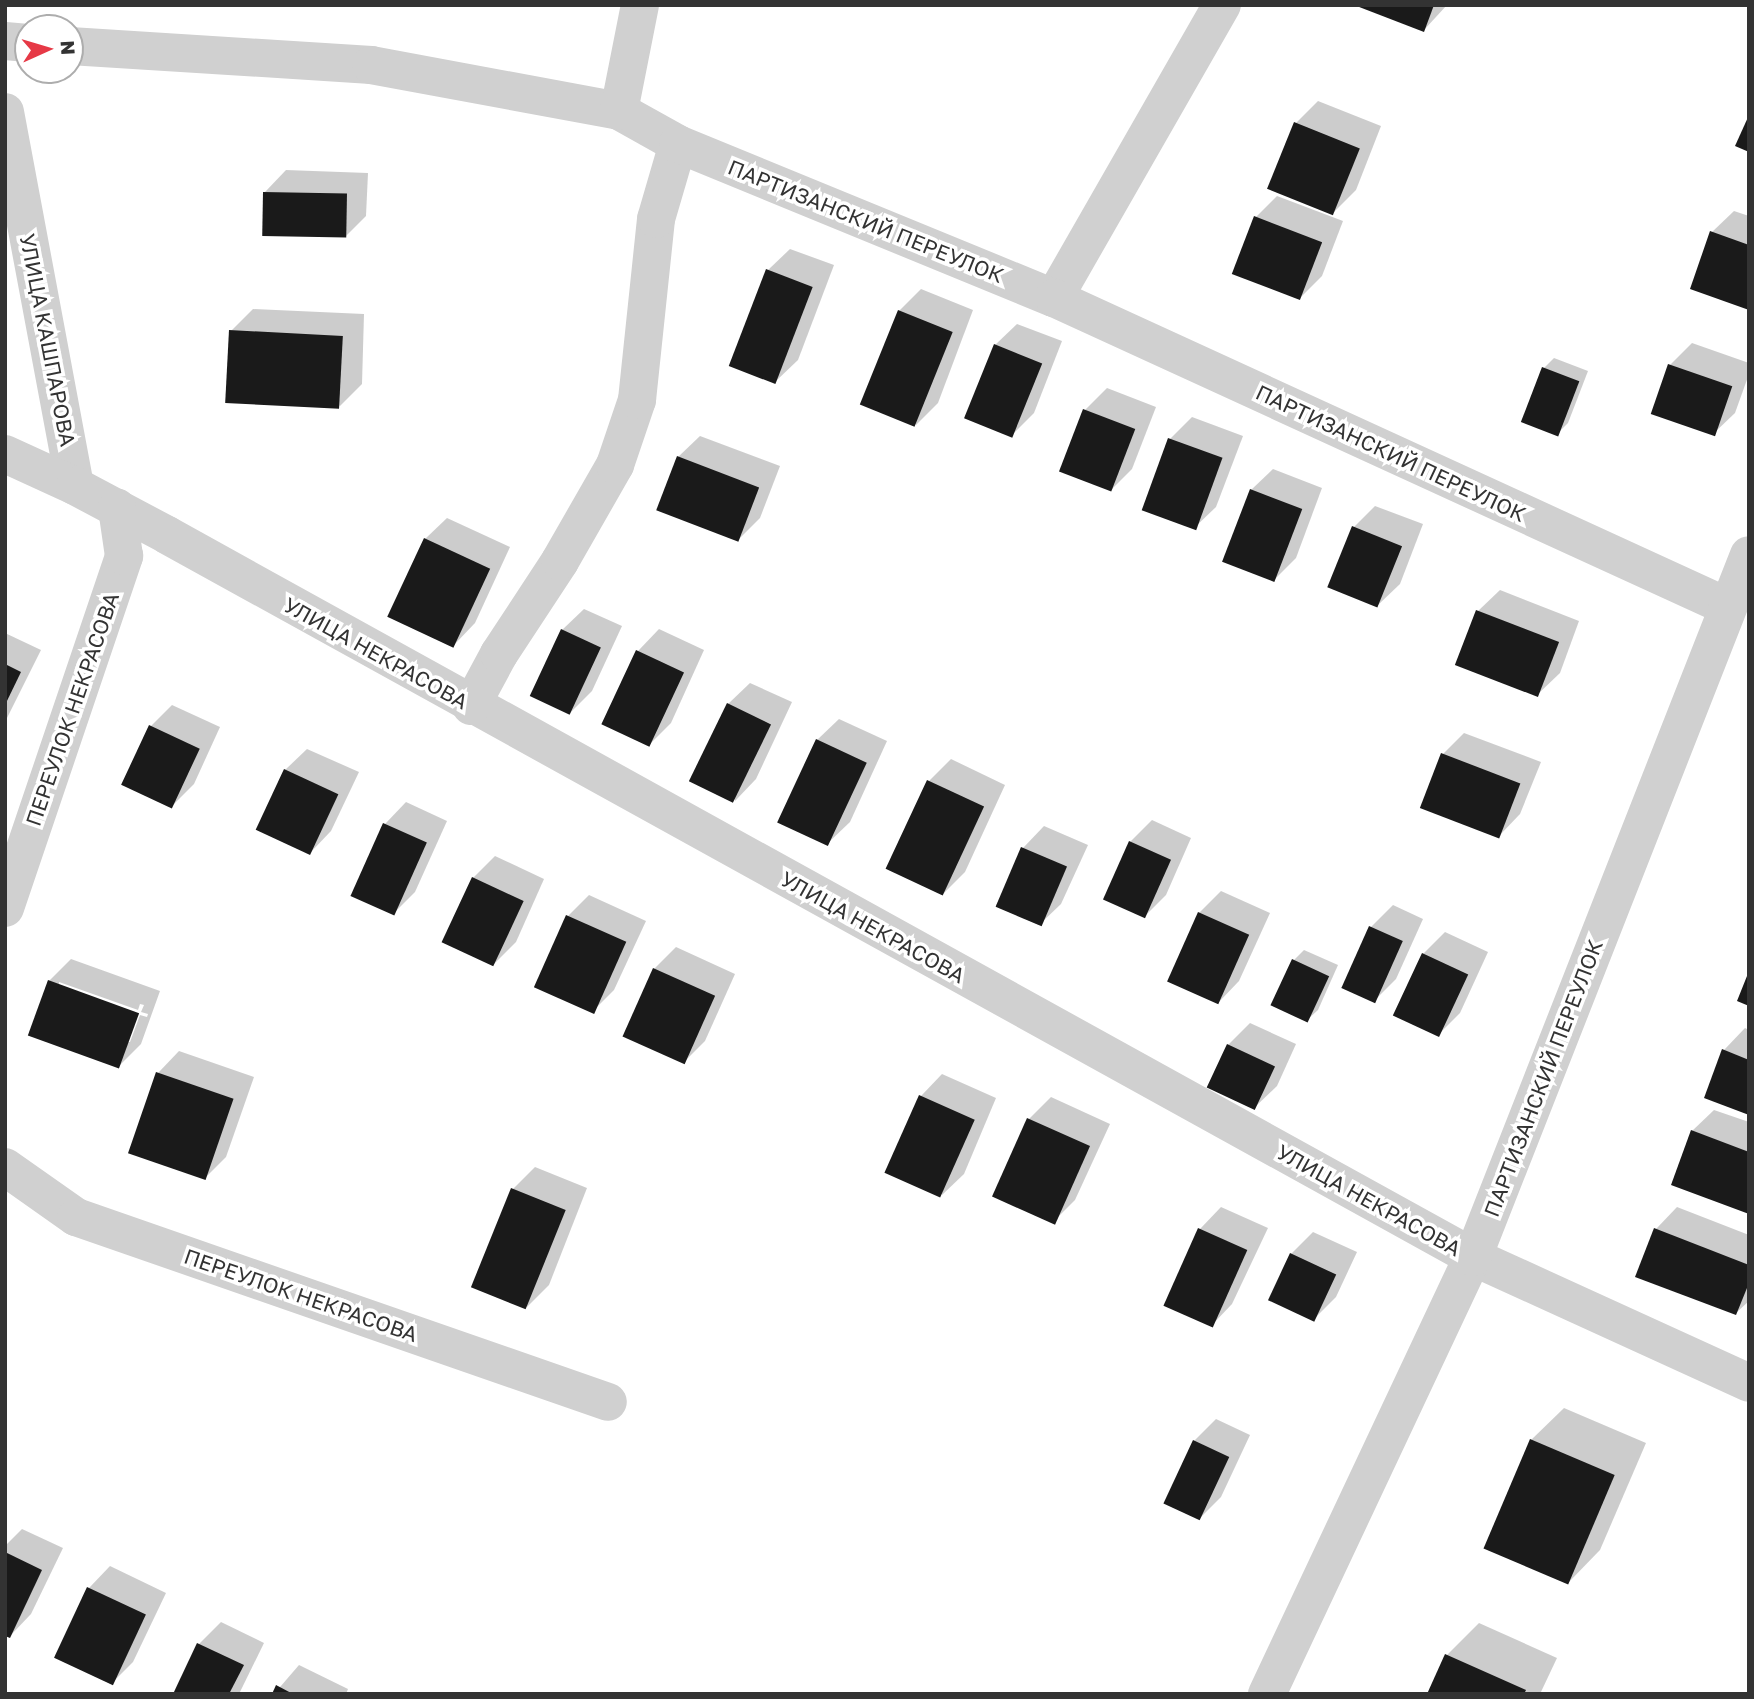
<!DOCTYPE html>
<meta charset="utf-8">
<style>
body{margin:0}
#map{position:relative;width:1754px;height:1699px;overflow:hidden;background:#fff;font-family:"Golos Text",sans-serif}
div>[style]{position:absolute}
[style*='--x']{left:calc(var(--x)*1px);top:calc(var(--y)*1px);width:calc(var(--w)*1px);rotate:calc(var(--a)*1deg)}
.shadow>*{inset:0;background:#0003}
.building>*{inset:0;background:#1a1a1a;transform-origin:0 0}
.minor>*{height:38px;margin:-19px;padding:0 19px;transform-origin:19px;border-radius:19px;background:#d0d0d0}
span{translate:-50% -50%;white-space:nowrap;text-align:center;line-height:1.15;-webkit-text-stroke:7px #fff;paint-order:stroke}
.street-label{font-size:21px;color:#333}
.frame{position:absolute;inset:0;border:7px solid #333;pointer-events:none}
.north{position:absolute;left:14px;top:14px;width:70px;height:70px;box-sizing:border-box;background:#fff;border:2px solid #adadad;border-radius:50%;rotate:86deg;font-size:19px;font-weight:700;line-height:28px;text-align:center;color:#333}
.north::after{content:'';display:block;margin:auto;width:24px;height:32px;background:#e63946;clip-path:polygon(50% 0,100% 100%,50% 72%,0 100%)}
</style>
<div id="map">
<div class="shadow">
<div style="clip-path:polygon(1358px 5px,1447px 5px,1424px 30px)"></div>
<div style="clip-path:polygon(1318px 101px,1381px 126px,1356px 190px,1334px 212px,1296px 123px)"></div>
<div style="clip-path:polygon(286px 170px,368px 173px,366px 216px,345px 237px,265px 192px)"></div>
<div style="clip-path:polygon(1277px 196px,1343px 221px,1322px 276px,1300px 298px,1256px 217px)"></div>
<div style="clip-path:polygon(1734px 211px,1749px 216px,1749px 308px,1712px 232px)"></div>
<div style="clip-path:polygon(790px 249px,834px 265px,798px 360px,776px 381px,768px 270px)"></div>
<div style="clip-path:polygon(921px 289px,973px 310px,938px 403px,916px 425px,899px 311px)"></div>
<div style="clip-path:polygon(253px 309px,364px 314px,362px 384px,340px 406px,231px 331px)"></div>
<div style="clip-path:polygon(1017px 324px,1062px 341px,1034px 413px,1012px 435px,995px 345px)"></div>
<div style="clip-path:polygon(1692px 343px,1749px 363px,1749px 374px,1735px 413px,1713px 434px,1670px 365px)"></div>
<div style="clip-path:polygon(1554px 358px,1588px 371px,1568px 423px,1557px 434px,1544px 368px)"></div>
<div style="clip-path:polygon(1107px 388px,1156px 407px,1132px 469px,1111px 490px,1085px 410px)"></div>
<div style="clip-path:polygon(1192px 417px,1243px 436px,1216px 507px,1194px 528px,1143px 509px,1170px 439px)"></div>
<div style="clip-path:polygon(700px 436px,780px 466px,760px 518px,738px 540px,678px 457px)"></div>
<div style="clip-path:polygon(1273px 469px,1322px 488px,1296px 558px,1274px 580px,1251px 490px)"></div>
<div style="clip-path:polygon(1375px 506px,1423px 524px,1400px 584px,1378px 605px,1354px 527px)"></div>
<div style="clip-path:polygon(447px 518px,510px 547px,475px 623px,454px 645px,425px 539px)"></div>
<div style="clip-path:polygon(1500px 590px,1579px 621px,1560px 673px,1538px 694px,1478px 611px)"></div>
<div style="clip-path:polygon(584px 609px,622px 626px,592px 691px,570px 713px,562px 630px)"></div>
<div style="clip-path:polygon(659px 629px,704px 650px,671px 723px,649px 745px,638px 651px)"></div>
<div style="clip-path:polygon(5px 633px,41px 650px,5px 722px)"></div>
<div style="clip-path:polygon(750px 683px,792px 702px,756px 779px,735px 801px,728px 704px)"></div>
<div style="clip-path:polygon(172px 705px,220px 727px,194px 784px,172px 806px,151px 726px)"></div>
<div style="clip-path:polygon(839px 719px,887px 741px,850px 822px,828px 843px,817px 740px)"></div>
<div style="clip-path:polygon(1464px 733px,1541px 762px,1520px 814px,1499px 836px,1443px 754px)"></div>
<div style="clip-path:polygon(307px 749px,359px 772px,331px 831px,310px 853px,285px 770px)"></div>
<div style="clip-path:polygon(951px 759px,1005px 785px,965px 872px,943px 894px,929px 781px)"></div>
<div style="clip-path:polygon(406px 802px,447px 821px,415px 892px,393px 914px,385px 824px)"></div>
<div style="clip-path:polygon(1152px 820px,1191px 838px,1166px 895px,1144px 917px,1130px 842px)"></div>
<div style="clip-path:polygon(1044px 826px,1088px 845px,1061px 904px,1039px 925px,996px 906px,1023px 848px)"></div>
<div style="clip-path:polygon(495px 856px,544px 879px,516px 942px,494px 964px,473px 878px)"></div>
<div style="clip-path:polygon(1221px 891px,1270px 913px,1239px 981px,1218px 1003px,1199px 913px)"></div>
<div style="clip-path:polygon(589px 895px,646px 921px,614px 990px,592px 1012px,568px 916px)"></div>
<div style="clip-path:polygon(1393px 905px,1423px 919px,1396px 979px,1374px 1001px,1343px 987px,1371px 927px)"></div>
<div style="clip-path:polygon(1445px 932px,1488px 952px,1460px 1013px,1438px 1035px,1423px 954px)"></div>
<div style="clip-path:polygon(676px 947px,735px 974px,705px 1041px,683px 1063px,654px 969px)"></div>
<div style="clip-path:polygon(1304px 950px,1338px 965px,1318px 1010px,1307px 1020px,1294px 960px)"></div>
<div style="clip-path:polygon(evenodd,71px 959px,160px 991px,141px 1044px,119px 1066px,49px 981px,71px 959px,59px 982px,138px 1010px,140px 1004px,144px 1005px,141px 1012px,148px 1014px,147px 1017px,140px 1015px,130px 1042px,127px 1042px,59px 986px,59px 982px)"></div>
<div style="clip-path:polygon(1250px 1023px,1296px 1044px,1277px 1086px,1255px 1107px,1228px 1045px)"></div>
<div style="clip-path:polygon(1745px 1028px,1749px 1030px,1749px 1113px,1724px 1050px)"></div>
<div style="clip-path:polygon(179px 1051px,254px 1077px,226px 1157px,204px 1179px,158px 1073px)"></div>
<div style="clip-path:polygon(942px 1074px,996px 1098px,964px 1174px,942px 1195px,921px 1096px)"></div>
<div style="clip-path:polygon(1051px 1097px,1110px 1124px,1075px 1200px,1053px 1222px,1029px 1119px)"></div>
<div style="clip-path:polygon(1714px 1110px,1749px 1122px,1749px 1212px,1692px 1131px)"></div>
<div style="clip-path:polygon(535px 1167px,587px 1188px,549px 1285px,527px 1307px,513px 1189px)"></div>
<div style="clip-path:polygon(1221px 1207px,1268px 1228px,1232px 1304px,1211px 1326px,1165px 1305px,1200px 1229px)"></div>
<div style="clip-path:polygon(1677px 1207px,1749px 1235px,1749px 1301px,1736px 1313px,1656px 1229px)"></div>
<div style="clip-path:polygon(1313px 1232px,1357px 1252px,1336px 1297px,1314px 1319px,1291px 1254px)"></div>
<div style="clip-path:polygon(1564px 1408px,1646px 1443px,1600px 1550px,1568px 1583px,1531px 1440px)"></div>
<div style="clip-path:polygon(1216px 1419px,1250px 1435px,1221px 1497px,1199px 1519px,1194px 1441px)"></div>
<div style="clip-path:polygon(22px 1529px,63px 1548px,31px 1614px,10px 1636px,5px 1634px,5px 1546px)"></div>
<div style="clip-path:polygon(110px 1566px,166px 1593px,133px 1662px,111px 1684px,55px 1656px,89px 1588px)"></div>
<div style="clip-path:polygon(221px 1622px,264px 1643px,239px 1694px,175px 1694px,199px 1644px)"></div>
<div style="clip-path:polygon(1479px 1623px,1557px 1658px,1540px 1694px,1429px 1694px,1447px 1655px)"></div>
<div style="clip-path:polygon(299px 1665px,348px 1689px,346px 1694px,274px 1694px)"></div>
</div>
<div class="building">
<div style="clip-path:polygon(1354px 5px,1434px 5px,1424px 32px)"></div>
<div style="clip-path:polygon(1749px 115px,1749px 152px,1735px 146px)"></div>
<div style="left:1294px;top:122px;width:71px;height:72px;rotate:22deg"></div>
<div style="left:263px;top:192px;width:84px;height:44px;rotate:1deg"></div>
<div style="left:1254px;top:216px;width:73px;height:62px;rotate:21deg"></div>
<div style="clip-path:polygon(1710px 231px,1749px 245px,1749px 310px,1690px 289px)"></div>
<div style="left:766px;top:269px;width:50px;height:104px;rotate:21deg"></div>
<div style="left:898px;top:310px;width:59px;height:102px;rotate:22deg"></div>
<div style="left:229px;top:330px;width:114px;height:73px;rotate:3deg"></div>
<div style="left:994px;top:344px;width:52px;height:80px;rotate:22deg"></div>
<div style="left:1668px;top:364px;width:68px;height:53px;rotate:19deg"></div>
<div style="left:1542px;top:367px;width:40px;height:59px;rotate:21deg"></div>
<div style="left:1083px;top:409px;width:56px;height:67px;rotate:21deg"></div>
<div style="left:1168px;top:438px;width:58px;height:77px;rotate:20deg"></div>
<div style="left:677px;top:456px;width:88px;height:58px;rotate:21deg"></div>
<div style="left:1250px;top:489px;width:56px;height:78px;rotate:21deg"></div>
<div style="left:1352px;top:526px;width:54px;height:66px;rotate:22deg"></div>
<div style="left:424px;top:538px;width:73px;height:87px;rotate:25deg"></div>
<div style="left:1476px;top:610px;width:89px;height:59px;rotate:21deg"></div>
<div style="left:561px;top:629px;width:44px;height:74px;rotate:25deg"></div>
<div style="left:636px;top:650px;width:53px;height:82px;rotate:25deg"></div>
<div style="clip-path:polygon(5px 664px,21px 672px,5px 705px)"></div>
<div style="left:727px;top:703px;width:49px;height:87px;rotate:26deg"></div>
<div style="left:149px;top:725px;width:56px;height:66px;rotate:25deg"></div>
<div style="left:816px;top:739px;width:56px;height:92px;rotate:25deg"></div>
<div style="left:1441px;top:753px;width:85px;height:59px;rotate:21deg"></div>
<div style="left:284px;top:769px;width:60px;height:67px;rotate:25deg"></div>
<div style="left:927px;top:780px;width:63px;height:98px;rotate:25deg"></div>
<div style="left:383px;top:823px;width:48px;height:80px;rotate:24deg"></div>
<div style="left:1129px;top:841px;width:46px;height:64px;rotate:24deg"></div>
<div style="left:1021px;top:847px;width:50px;height:65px;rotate:23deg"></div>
<div style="left:472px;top:877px;width:57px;height:72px;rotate:25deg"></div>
<div style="left:1198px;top:912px;width:56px;height:76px;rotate:24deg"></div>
<div style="left:566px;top:915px;width:66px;height:79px;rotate:24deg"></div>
<div style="left:1369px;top:926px;width:37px;height:68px;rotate:24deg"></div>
<div style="left:1422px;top:953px;width:51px;height:69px;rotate:25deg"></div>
<div style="left:1292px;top:959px;width:41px;height:51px;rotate:25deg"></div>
<div style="left:653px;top:968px;width:68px;height:75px;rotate:24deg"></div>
<div style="clip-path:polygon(1749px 971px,1749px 1006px,1737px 1001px)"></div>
<div style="left:48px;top:980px;width:97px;height:59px;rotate:20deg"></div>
<div style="left:1227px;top:1044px;width:53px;height:48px;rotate:25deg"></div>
<div style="clip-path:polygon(1722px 1049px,1749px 1060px,1749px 1115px,1704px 1098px)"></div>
<div style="left:156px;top:1072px;width:82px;height:86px;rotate:19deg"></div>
<div style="left:919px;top:1095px;width:61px;height:85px;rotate:24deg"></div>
<div style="left:1027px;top:1118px;width:69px;height:86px;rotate:24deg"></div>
<div style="clip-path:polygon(1691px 1130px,1749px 1152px,1749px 1214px,1671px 1185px)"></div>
<div style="left:511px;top:1188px;width:59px;height:107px;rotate:22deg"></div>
<div style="left:1198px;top:1228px;width:54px;height:85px;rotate:24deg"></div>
<div style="clip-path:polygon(1654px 1228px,1749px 1265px,1749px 1283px,1736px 1315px,1635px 1277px)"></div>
<div style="left:1290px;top:1253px;width:51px;height:52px;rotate:25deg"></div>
<div style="left:1530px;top:1439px;width:92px;height:119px;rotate:23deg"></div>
<div style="left:1193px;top:1440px;width:40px;height:70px;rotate:25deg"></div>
<div style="clip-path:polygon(5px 1552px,42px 1570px,10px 1638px,5px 1636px)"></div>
<div style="left:87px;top:1587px;width:65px;height:78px;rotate:25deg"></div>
<div style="clip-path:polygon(197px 1643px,244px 1665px,229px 1694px,173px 1694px)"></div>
<div style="clip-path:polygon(1445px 1654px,1526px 1690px,1524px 1694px,1427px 1694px)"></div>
<div style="clip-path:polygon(276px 1685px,293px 1694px,272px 1694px)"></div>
</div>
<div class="minor">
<div style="--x:5;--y:41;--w:23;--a:5"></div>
<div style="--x:70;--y:46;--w:302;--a:3.6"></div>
<div style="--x:371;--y:65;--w:252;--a:10.5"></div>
<div style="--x:619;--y:111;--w:68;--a:29.2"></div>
<div style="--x:619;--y:111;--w:108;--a:-78.8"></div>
<div style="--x:5;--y:112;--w:380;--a:79.4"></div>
<div style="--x:1054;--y:298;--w:338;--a:-60.2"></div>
<div style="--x:5;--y:454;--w:77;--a:24.6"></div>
<div style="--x:75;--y:486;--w:104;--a:28"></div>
<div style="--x:167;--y:535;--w:1492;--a:28.94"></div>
<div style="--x:1473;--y:1257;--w:303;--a:24.5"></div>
<div style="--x:471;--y:706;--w:59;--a:-61.7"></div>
<div style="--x:499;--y:654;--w:111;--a:-56.7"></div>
<div style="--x:560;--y:561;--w:111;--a:-60.2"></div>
<div style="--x:615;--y:465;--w:69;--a:-71.3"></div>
<div style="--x:637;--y:400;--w:182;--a:-84"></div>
<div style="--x:656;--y:219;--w:78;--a:-73.7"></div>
<div style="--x:678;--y:144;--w:406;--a:22.3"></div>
<div style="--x:1054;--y:298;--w:741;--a:24.63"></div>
<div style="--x:5;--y:908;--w:372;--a:-71.3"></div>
<div style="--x:124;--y:556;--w:49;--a:-98.3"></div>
<div style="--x:5;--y:1167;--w:87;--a:35.2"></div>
<div style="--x:76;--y:1217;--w:563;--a:19.17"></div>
<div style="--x:1267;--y:1694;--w:483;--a:-64.8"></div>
<div style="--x:1473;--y:1257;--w:754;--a:-68.54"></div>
</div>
<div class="street-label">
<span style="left:866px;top:221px;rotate:22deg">ПАРТИЗАНСКИЙ ПЕРЕУЛОК</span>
<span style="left:48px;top:340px;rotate:79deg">УЛИЦА КАШПАРОВА</span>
<span style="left:1391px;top:453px;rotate:25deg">ПАРТИЗАНСКИЙ ПЕРЕУЛОК</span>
<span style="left:376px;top:653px;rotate:29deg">УЛИЦА НЕКРАСОВА</span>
<span style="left:72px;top:709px;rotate:-71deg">ПЕРЕУЛОК НЕКРАСОВА</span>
<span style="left:873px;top:927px;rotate:29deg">УЛИЦА НЕКРАСОВА</span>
<span style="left:1543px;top:1078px;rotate:-69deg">ПАРТИЗАНСКИЙ ПЕРЕУЛОК</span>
<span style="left:1369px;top:1200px;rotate:29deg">УЛИЦА НЕКРАСОВА</span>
<span style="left:301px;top:1295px;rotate:19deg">ПЕРЕУЛОК НЕКРАСОВА</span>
</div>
<div class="frame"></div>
<div class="north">N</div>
</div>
